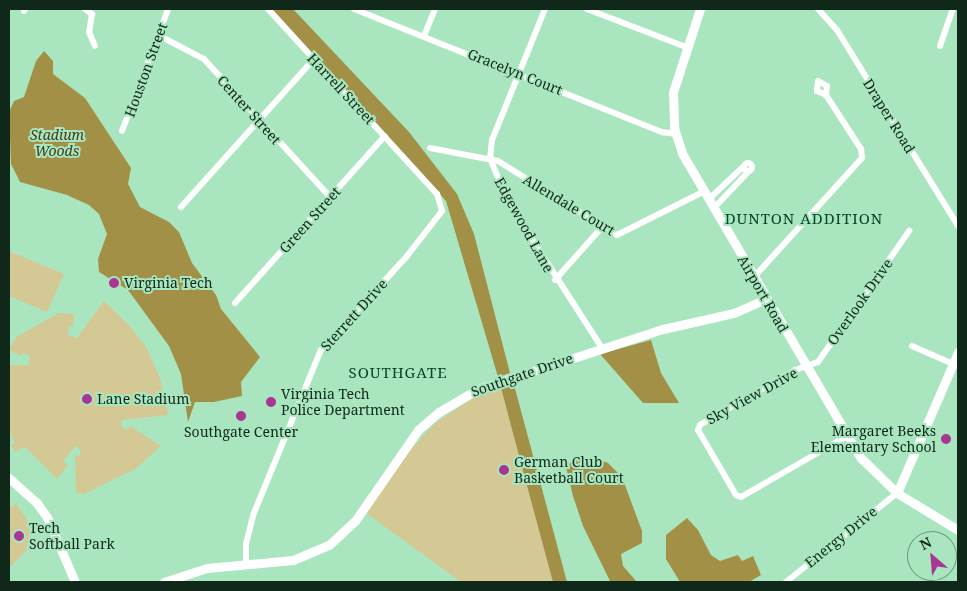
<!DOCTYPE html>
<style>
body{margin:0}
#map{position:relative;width:967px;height:591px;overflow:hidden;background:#a9e6bf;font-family:"Noto Serif",serif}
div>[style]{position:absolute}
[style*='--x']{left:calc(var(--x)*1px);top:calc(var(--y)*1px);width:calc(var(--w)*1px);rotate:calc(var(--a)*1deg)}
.green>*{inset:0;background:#d4c895}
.forest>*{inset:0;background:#a29046}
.street>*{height:6px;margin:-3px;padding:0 3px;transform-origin:3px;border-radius:3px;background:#fff}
.street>.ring{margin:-3px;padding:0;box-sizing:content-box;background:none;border:6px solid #fff;border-radius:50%}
.secondary>*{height:9px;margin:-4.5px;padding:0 4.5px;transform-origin:4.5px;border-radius:4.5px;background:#fff}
.dots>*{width:14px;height:14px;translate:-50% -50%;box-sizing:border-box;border:2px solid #a9e6bf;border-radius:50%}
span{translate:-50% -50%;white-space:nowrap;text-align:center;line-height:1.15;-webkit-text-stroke:4px #a9e6bf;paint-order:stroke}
.street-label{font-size:14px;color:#10281a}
.park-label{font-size:14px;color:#433b1a;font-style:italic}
.poi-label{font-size:14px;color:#10281a}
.left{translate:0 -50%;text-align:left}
.right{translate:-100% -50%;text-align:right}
.neighbourhood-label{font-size:15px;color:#024627;letter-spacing:1px}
.frame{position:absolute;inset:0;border:10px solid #10281a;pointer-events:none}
.north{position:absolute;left:907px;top:531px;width:50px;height:50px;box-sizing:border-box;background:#a9e6bf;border:1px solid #6c9a7d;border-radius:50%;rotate:333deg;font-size:14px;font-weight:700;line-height:20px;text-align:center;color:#10281a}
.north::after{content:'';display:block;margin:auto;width:18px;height:22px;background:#a83692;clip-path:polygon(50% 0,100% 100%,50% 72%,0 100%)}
</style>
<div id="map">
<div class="green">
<div style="clip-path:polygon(9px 251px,64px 274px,47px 312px,9px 296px)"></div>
<div style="clip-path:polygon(104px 301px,129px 325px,146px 347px,160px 378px,168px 415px,122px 420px,121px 426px,126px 430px,130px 426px,161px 446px,135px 469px,84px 494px,76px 493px,75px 456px,81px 455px,79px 448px,75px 446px,63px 462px,68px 465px,57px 479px,25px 447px,15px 452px,11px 445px,15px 443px,9px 431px,9px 365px,28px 365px,30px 356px,23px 353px,21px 356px,9px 350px,16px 337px,59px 313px,74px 314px,73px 327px,69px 326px,68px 335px,77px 338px)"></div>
<div style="clip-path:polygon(500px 384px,545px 550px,553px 582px,461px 582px,366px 513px,405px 456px,434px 424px,474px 397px)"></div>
<div style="clip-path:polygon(16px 504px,27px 519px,30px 533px,26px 551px,9px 568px,9px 508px)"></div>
</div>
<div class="forest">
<div style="clip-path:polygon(271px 9px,293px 9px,409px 132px,457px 194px,474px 234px,510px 373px,498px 377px,446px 201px)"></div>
<div style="clip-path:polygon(44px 51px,53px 61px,53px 74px,85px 98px,131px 168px,128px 184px,140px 207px,169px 222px,179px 232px,192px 263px,216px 295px,221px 309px,260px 357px,241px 382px,242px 396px,214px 402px,195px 402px,188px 422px,181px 374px,169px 346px,128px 290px,99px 272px,98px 259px,107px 234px,99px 214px,89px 205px,67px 195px,20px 182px,11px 164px,9px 112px,14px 101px,24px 97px,36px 61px)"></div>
<div style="clip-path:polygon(651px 340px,661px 373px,679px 403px,643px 403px,600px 354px)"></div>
<div style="clip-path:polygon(513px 381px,567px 582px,553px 582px,526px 482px,500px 384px)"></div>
<div style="clip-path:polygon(575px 458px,597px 459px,608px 463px,622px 477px,642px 531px,642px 543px,621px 554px,623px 566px,637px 582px,610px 581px,583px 526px,573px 496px,566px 467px)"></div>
<div style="clip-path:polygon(687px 518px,698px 530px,711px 555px,720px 561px,738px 555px,742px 561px,753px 556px,761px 575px,749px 582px,680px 582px,666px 559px,666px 535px)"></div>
</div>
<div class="street">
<div style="--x:85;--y:9;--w:9;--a:36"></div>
<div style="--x:92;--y:14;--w:18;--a:99"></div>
<div style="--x:89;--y:32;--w:15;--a:67"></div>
<div style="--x:354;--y:9;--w:332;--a:21.8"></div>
<div style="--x:662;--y:132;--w:14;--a:8"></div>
<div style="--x:545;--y:9;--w:141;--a:112"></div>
<div style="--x:492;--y:140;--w:18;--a:96"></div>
<div style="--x:490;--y:158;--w:45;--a:68"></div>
<div style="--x:507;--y:200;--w:176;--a:57.3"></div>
<div style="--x:587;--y:9;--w:106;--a:21"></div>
<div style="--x:818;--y:9;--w:28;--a:48"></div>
<div style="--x:837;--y:30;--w:230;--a:58.3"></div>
<div style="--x:24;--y:11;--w:2;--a:-63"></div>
<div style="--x:158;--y:35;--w:52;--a:27.6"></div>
<div style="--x:204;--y:59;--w:187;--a:47.6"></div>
<div style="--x:424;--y:36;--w:29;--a:-68"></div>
<div style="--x:940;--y:46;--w:39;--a:-71"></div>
<div style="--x:122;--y:131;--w:130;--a:-69.3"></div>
<div style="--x:430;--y:148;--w:69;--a:10.8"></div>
<div style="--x:498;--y:161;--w:140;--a:31.9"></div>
<div style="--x:617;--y:235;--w:96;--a:-26.6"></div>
<div class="ring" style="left:744px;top:163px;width:2px;height:2px"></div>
<div style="--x:708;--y:200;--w:50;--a:-43.4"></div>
<div style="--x:181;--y:207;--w:199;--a:-48.1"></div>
<div style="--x:713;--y:209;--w:52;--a:-46.5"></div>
<div style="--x:754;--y:277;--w:161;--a:-47.8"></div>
<div style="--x:862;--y:158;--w:9;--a:-96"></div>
<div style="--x:861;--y:149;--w:64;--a:-122.9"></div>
<div style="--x:826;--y:95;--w:9;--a:-84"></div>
<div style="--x:827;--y:86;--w:10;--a:-151"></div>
<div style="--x:818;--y:81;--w:10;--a:96"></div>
<div style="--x:817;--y:91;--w:10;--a:24"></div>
<div style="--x:555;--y:280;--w:72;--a:-48.4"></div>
<div style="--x:235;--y:303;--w:224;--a:-48.1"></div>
<div style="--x:912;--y:346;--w:45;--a:23.7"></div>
<div style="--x:847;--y:436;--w:122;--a:150.1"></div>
<div style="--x:741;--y:497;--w:5;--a:-158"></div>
<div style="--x:736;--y:495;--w:75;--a:-120.3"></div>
<div style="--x:698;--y:430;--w:5;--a:-68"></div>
<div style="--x:700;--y:425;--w:110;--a:-30.1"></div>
<div style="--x:795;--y:370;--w:24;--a:-19"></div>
<div style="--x:818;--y:362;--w:160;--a:-55.2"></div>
<div style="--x:246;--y:565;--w:21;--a:-90"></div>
<div style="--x:246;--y:544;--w:32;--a:-76"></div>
<div style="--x:254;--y:513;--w:176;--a:-67.7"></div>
<div style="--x:321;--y:350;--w:127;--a:-47.5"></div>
<div style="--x:407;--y:256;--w:57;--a:-52.1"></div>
<div style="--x:442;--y:211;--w:18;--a:-106"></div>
<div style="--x:437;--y:194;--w:251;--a:-132.4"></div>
<div style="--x:786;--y:582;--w:142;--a:-38.7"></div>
</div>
<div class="secondary">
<div style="--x:700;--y:9;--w:87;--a:108"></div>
<div style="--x:673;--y:92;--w:36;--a:88"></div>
<div style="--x:674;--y:128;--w:28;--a:72"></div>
<div style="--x:683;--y:155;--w:351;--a:59.6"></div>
<div style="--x:861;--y:458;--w:50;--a:44.2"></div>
<div style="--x:897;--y:493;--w:71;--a:31.2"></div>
<div style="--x:9;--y:478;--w:36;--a:42"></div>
<div style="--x:36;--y:502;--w:19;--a:54"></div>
<div style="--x:47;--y:517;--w:71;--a:66.7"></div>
<div style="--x:897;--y:493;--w:154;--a:-66.6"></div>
<div style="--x:164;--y:582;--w:45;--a:-18"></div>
<div style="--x:207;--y:568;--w:86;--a:-5.3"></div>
<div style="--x:293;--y:560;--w:39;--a:-23"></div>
<div style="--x:329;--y:545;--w:35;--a:-43"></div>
<div style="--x:355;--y:521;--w:111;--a:-55.3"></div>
<div style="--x:418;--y:430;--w:28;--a:-41"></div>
<div style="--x:439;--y:412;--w:45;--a:-30.5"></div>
<div style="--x:478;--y:389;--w:194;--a:-18"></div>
<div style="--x:663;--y:329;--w:73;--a:-12.7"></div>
<div style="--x:734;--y:313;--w:35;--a:-24"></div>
</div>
<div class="dots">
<div style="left:114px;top:283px;background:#a83692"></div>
<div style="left:87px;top:399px;background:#a83692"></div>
<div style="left:271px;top:402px;background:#a83692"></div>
<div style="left:241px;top:416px;background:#a83692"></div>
<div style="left:946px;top:439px;background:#a83692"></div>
<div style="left:504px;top:470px;background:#a83692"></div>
<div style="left:19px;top:536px;background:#a83692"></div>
</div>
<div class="street-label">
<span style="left:146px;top:70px;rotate:-70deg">Houston Street</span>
<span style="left:515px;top:72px;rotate:22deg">Gracelyn Court</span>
<span style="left:341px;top:89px;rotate:47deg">Harrell Street</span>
<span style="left:249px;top:110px;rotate:48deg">Center Street</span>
<span style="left:889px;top:116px;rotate:58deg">Draper Road</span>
<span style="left:569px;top:205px;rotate:31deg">Allendale Court</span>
<span style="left:310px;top:220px;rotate:-48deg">Green Street</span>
<span style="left:524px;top:225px;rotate:61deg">Edgewood Lane</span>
<span style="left:763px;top:294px;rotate:60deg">Airport Road</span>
<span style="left:860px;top:302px;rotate:-55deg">Overlook Drive</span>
<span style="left:354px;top:315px;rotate:-48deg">Sterrett Drive</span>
<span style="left:522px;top:375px;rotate:-19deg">Southgate Drive</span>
<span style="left:752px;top:396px;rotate:-29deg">Sky View Drive</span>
<span style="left:841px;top:537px;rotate:-39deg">Energy Drive</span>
</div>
<div class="park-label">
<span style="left:57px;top:143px">Stadium<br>Woods</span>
</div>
<div class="poi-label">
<span class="left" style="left:124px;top:283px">Virginia Tech</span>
<span class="left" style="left:281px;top:402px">Virginia Tech<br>Police Department</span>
<span class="left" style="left:97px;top:399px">Lane Stadium</span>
<span class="right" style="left:936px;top:439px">Margaret Beeks<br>Elementary School</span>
<span style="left:241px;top:432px">Southgate Center</span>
<span class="left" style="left:514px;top:470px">German Club<br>Basketball Court</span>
<span class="left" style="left:29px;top:536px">Tech<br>Softball Park</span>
</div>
<div class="neighbourhood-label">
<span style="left:804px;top:219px">DUNTON ADDITION</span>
<span style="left:398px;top:373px">SOUTHGATE</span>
</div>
<div class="frame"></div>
<div class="north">N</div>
</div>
